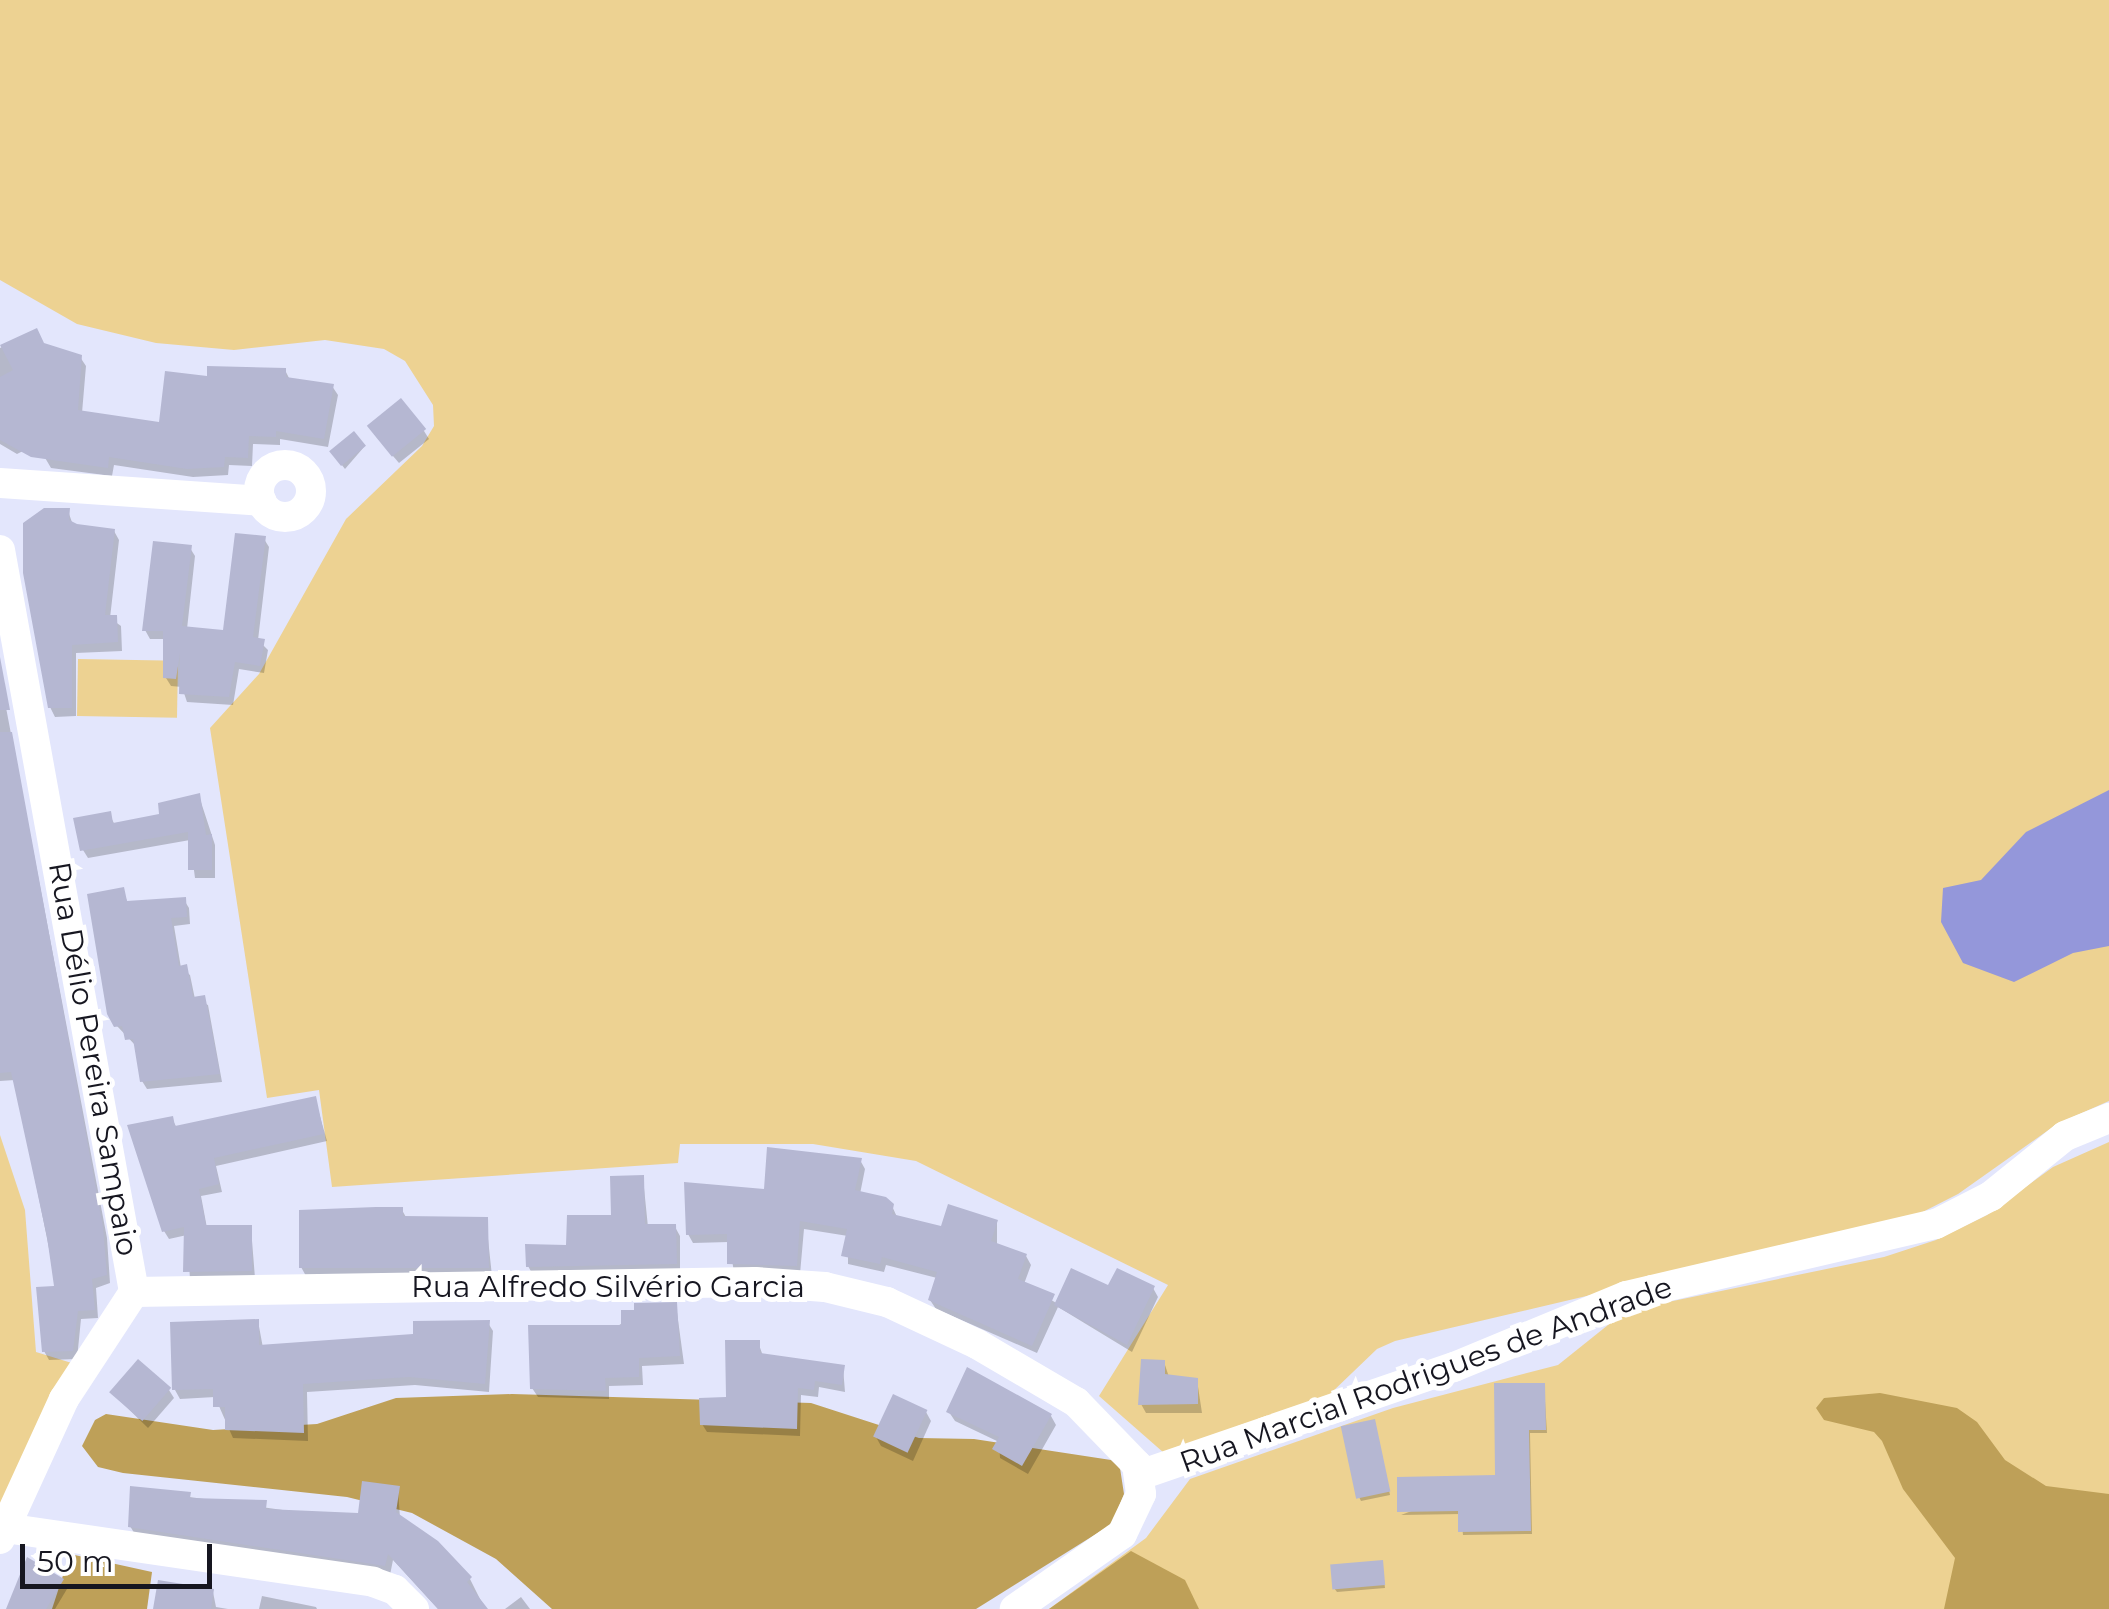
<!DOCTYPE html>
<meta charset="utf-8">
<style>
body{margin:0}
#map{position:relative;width:2109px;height:1609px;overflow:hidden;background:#e3e6fc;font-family:Montserrat,sans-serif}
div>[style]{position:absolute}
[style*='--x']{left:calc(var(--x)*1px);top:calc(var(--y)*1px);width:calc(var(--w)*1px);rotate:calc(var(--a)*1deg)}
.green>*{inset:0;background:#edd292;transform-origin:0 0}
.forest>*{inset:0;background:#bea058}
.water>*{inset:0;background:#9497da}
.shadow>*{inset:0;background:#0003}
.building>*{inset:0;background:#b5b7d2;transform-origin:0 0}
.street>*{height:30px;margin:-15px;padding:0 15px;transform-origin:15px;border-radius:15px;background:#fff}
.street>.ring{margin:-15px;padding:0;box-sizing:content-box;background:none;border:30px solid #fff;border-radius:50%}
span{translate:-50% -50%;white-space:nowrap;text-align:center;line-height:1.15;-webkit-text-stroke:10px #fff;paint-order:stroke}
.street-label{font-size:30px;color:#161620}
.scale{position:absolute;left:20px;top:1544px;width:192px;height:45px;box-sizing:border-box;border:5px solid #161620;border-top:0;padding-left:12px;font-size:30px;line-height:35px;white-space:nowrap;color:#161620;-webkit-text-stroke:8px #fff;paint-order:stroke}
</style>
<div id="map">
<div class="green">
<div style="clip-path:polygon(0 0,2109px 0,2109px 1101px,2057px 1124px,1958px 1194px,1905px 1221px,1395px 1341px,1377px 1349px,1329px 1395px,1172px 1460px,1099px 1396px,1168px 1285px,916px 1161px,813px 1144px,680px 1144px,678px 1163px,332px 1187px,319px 1090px,267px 1098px,210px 728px,259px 674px,346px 519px,422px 446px,434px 426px,433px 405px,405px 361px,384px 349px,325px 340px,234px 350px,156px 343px,77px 324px,0 280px)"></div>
<div style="left:78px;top:659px;width:100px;height:57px;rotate:1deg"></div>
<div style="clip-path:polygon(0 1135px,25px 1210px,36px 1352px,75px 1364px,0 1512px)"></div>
<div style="clip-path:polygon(2109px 1142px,2109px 1609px,1049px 1609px,1146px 1538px,1190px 1479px,1393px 1408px,1558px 1365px,1613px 1321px,1644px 1307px,1884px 1257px,1936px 1240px,1987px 1215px,2053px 1167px)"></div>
</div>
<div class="forest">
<div style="clip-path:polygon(1880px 1393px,1957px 1408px,1977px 1422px,2005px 1460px,2046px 1486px,2109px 1494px,2109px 1609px,1944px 1609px,1955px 1558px,1903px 1489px,1882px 1441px,1874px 1432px,1824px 1420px,1816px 1408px,1824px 1398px)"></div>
<div style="clip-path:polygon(512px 1394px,811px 1403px,919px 1438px,974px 1439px,1111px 1460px,1120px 1468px,1124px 1494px,1112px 1524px,976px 1609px,552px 1609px,496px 1559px,412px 1513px,347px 1497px,123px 1473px,98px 1467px,82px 1446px,95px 1420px,106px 1414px,213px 1430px,317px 1424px,396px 1398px)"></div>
<div style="clip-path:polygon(1131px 1551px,1185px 1580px,1199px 1609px,1049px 1609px)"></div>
<div style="clip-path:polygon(70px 1554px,152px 1572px,147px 1609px,52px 1609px)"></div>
</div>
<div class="water">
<div style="clip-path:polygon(2109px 790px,2109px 946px,2073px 953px,2014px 982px,1963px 963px,1941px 922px,1943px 888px,1981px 880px,2026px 832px)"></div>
</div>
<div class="shadow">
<div style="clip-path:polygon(36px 331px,43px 346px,80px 357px,86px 366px,82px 413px,161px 425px,210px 378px,285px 370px,290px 380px,332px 386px,338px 395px,328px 447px,280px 439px,280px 445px,253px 444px,252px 466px,229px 465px,228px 475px,193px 477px,114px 465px,112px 476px,51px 468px,37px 444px,17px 454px,0 444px,0 348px)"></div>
<div style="clip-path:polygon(424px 431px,429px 439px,399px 463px,374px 434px)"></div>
<div style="clip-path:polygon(364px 447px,345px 469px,334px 455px)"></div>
<div style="clip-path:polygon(68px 511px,73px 525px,114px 531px,119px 540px,110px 618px,121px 626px,122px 651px,76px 653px,76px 716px,55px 717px,50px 707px)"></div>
<div style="clip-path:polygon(264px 539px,269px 547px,258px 640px,268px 650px,264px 673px,239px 669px,233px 705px,187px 702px,182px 687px,171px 686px,166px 678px,165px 639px,150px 639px,145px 630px,190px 548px,195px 556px,187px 629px,225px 632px)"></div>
<div style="clip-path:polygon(0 676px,107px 1238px,110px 1283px,96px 1288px,98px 1318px,81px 1319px,77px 1359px,49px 1360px,44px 1351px,57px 1288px,15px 1080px,0 1081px)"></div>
<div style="clip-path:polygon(199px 796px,215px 845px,215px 878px,195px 878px,190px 840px,88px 858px,83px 850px,109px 814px,115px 825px,162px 816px)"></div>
<div style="clip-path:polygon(123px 890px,128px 904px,184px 900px,189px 908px,190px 924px,174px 926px,181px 968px,190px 975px,195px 999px,208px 1005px,222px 1082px,147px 1089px,142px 1081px,136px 1046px,117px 1026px)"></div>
<div style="clip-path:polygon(315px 1099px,327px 1141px,216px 1166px,222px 1192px,201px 1196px,207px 1228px,251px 1228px,255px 1278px,190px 1279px,187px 1235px,169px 1239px,164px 1231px,172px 1119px,177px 1128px)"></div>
<div style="clip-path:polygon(860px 1160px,865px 1169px,860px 1194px,892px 1206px,897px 1217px,943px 1229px,997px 1222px,997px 1245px,1026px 1256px,1031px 1265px,1024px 1284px,1058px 1304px,1109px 1288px,1153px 1288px,1158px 1297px,1132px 1352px,1058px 1307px,1037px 1353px,936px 1309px,930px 1300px,937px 1278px,886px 1265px,884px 1272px,848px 1264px,848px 1236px,804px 1229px,800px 1274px,734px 1272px,729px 1242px,693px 1243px,688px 1234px,766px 1192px)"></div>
<div style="clip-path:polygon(643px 1178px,648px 1227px,675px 1227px,680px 1236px,680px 1273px,533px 1275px,528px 1266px,614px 1218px)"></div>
<div style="clip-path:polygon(402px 1210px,407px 1219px,486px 1220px,492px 1276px,306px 1276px,301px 1267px)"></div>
<div style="clip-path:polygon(676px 1305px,684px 1364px,642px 1366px,643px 1385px,609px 1386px,609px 1399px,538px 1397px,532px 1388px,636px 1313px)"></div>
<div style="clip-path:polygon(258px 1321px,263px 1348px,415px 1336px,488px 1323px,493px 1331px,489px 1392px,415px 1385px,307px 1392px,308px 1441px,233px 1438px,215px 1397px,180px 1399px,175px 1390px)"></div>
<div style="clip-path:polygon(758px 1342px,763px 1356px,843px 1367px,845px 1392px,819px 1387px,818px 1397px,801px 1395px,800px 1436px,707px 1432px,702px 1424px,728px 1399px)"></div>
<div style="clip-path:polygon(1164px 1362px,1169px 1377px,1197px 1380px,1202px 1413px,1146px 1413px,1141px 1404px)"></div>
<div style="clip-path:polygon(1544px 1385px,1547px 1433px,1530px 1433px,1532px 1534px,1463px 1535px,1461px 1514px,1401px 1515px,1498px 1478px)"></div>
<div style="clip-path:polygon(169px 1390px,174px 1398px,148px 1428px,112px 1393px)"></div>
<div style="clip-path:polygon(926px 1412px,931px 1421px,913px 1461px,881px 1446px,876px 1437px)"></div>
<div style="clip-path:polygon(949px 1412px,1051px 1416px,1056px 1425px,1028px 1474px,1000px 1458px,999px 1442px,955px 1421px)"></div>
<div style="clip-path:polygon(1375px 1425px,1390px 1495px,1361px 1501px,1359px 1497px)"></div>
<div style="clip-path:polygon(398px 1488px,400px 1518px,470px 1579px,485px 1609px,438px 1609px,393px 1560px,390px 1575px,136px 1536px,130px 1526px,132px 1489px,326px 1516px,360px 1516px)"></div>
<div style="clip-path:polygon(28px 1560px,67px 1589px,55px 1609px,8px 1609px)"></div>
<div style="clip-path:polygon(1382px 1562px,1385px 1588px,1337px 1592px,1334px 1588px)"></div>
<div style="clip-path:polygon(213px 1592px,216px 1607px,228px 1609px,156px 1609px)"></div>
<div style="clip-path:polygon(262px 1596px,316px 1607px,317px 1609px,259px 1609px)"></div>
<div style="clip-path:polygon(521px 1597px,530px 1609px,505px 1609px)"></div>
</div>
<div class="building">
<div style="clip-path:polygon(37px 328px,44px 343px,82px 355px,78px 410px,159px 422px,165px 371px,207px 376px,207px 366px,286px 368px,286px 377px,334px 384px,324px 439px,276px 431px,276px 437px,249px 436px,248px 458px,225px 457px,224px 467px,187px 469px,109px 457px,108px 468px,31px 457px,0 440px,0 377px,13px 370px,0 345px)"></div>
<div style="left:401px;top:398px;width:40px;height:44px;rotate:51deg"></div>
<div style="left:354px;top:431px;width:19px;height:32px;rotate:51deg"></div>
<div style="clip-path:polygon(44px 508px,70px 508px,69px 520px,77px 524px,115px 529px,105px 615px,117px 615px,118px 642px,72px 645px,72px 708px,48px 708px,23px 573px,23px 523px)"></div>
<div style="clip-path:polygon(235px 533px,266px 536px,253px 637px,265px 639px,260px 666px,235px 662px,229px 697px,179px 694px,180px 653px,176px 679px,163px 678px,163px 631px,142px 631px,153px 541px,192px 545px,182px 626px,223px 630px)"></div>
<div style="clip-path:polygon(0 658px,0 657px,10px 710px,0 710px)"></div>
<div style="clip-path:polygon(0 732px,12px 732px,103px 1227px,107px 1275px,92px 1279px,95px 1310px,78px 1311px,73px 1351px,42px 1352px,36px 1287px,54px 1286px,47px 1237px,11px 1072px,0 1073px)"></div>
<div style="clip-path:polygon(200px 793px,206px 835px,212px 834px,212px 870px,188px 870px,188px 832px,80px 851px,73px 818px,111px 811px,113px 823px,159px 814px,158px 803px)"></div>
<div style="clip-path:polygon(124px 887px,127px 901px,186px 897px,187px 917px,171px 918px,179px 966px,187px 964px,193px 997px,205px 995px,220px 1074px,140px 1082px,133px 1039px,125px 1040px,122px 1026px,114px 1027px,107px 1014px,87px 894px)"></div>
<div style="clip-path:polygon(316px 1096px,324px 1134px,214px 1158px,219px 1184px,199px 1189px,206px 1225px,252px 1225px,252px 1271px,183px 1272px,184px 1227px,162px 1232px,127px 1125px,173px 1116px,175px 1126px)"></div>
<div style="clip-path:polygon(767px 1147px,862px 1158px,855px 1190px,886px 1197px,894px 1204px,892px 1214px,941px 1226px,948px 1204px,998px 1220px,991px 1241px,1027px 1254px,1018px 1279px,1055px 1294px,1032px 1346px,928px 1300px,937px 1272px,882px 1257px,880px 1264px,841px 1256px,847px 1229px,800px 1221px,797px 1266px,727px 1264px,727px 1234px,686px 1235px,684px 1182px,764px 1189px)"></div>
<div style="clip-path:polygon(644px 1175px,645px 1224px,676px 1224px,677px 1264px,526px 1267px,525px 1244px,566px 1245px,567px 1215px,611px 1215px,610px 1176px)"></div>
<div style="clip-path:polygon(376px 1207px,403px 1207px,403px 1216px,488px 1217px,489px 1268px,299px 1268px,299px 1210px)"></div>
<div style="clip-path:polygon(1071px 1268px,1108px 1285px,1117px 1268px,1155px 1286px,1127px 1345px,1054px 1305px)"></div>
<div style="clip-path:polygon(677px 1302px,680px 1356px,639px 1358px,639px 1377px,605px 1378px,606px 1391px,530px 1389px,528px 1325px,621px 1325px,621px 1310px,634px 1310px,634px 1303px)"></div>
<div style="clip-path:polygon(259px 1319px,259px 1345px,413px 1334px,413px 1321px,490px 1320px,485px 1384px,409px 1377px,303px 1384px,304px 1433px,225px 1430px,225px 1407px,213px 1407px,213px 1389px,172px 1390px,170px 1322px)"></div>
<div style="clip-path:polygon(725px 1340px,760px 1340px,760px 1353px,845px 1365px,842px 1385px,815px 1381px,814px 1390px,798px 1388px,797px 1429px,700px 1425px,699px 1398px,726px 1397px)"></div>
<div style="left:138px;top:1359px;width:44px;height:44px;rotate:41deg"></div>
<div style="clip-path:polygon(1141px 1359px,1165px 1360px,1165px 1374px,1198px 1378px,1198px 1404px,1138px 1405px)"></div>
<div style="clip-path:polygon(967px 1367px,1052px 1414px,1022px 1466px,992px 1449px,999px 1437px,946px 1412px)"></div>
<div style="clip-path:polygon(1494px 1383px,1545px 1383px,1546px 1430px,1529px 1430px,1531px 1531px,1458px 1532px,1458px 1511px,1397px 1512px,1397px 1477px,1495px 1475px)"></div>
<div style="left:893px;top:1394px;width:38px;height:47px;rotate:25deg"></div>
<div style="left:1375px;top:1419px;width:74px;height:35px;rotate:78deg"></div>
<div style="clip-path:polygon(362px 1481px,400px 1486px,396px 1512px,438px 1541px,472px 1577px,467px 1582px,488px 1609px,438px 1609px,388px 1554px,385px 1566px,128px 1527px,130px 1486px,191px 1492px,190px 1498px,267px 1500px,266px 1509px,358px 1513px)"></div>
<div style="clip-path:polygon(27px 1557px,64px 1579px,46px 1609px,6px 1609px)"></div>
<div style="left:1383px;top:1560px;width:25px;height:53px;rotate:85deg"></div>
<div style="clip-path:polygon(158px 1580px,214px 1589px,211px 1609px,153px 1609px)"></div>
</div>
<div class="street">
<div class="ring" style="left:259px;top:465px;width:22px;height:22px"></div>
<div style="--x:0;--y:483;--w:262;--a:3.9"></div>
<div style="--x:0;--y:550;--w:754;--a:79.76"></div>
<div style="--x:134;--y:1292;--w:128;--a:123.2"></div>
<div style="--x:64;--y:1399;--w:154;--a:114.6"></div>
<div style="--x:134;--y:1292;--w:621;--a:-0.92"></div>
<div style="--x:755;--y:1282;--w:70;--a:4.1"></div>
<div style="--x:825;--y:1287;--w:64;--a:13.6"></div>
<div style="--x:887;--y:1302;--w:99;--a:25"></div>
<div style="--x:977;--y:1344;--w:115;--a:30.4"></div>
<div style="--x:1076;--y:1402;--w:88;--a:45.9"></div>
<div style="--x:1137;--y:1465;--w:29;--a:82"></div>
<div style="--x:1141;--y:1494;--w:44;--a:115.4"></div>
<div style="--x:1122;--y:1534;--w:131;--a:145"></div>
<div style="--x:1140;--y:1475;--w:332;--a:-19"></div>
<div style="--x:1454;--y:1367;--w:186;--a:-22.4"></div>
<div style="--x:1626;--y:1296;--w:318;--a:-13.1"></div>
<div style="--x:1936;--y:1224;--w:62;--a:-27"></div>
<div style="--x:1991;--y:1196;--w:95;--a:-39"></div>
<div style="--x:2065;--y:1136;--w:48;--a:-22.2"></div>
<div style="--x:5;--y:1528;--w:372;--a:8.3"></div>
<div style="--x:373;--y:1582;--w:23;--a:20"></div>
<div style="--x:395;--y:1590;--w:27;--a:45"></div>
</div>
<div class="street-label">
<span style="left:93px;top:1059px;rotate:80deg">Rua Délio Pereira Sampaio</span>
<span style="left:608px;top:1287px">Rua Alfredo Silvério Garcia</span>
<span style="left:1426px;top:1375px;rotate:-20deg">Rua Marcial Rodrigues de Andrade</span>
</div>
<div class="scale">50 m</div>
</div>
